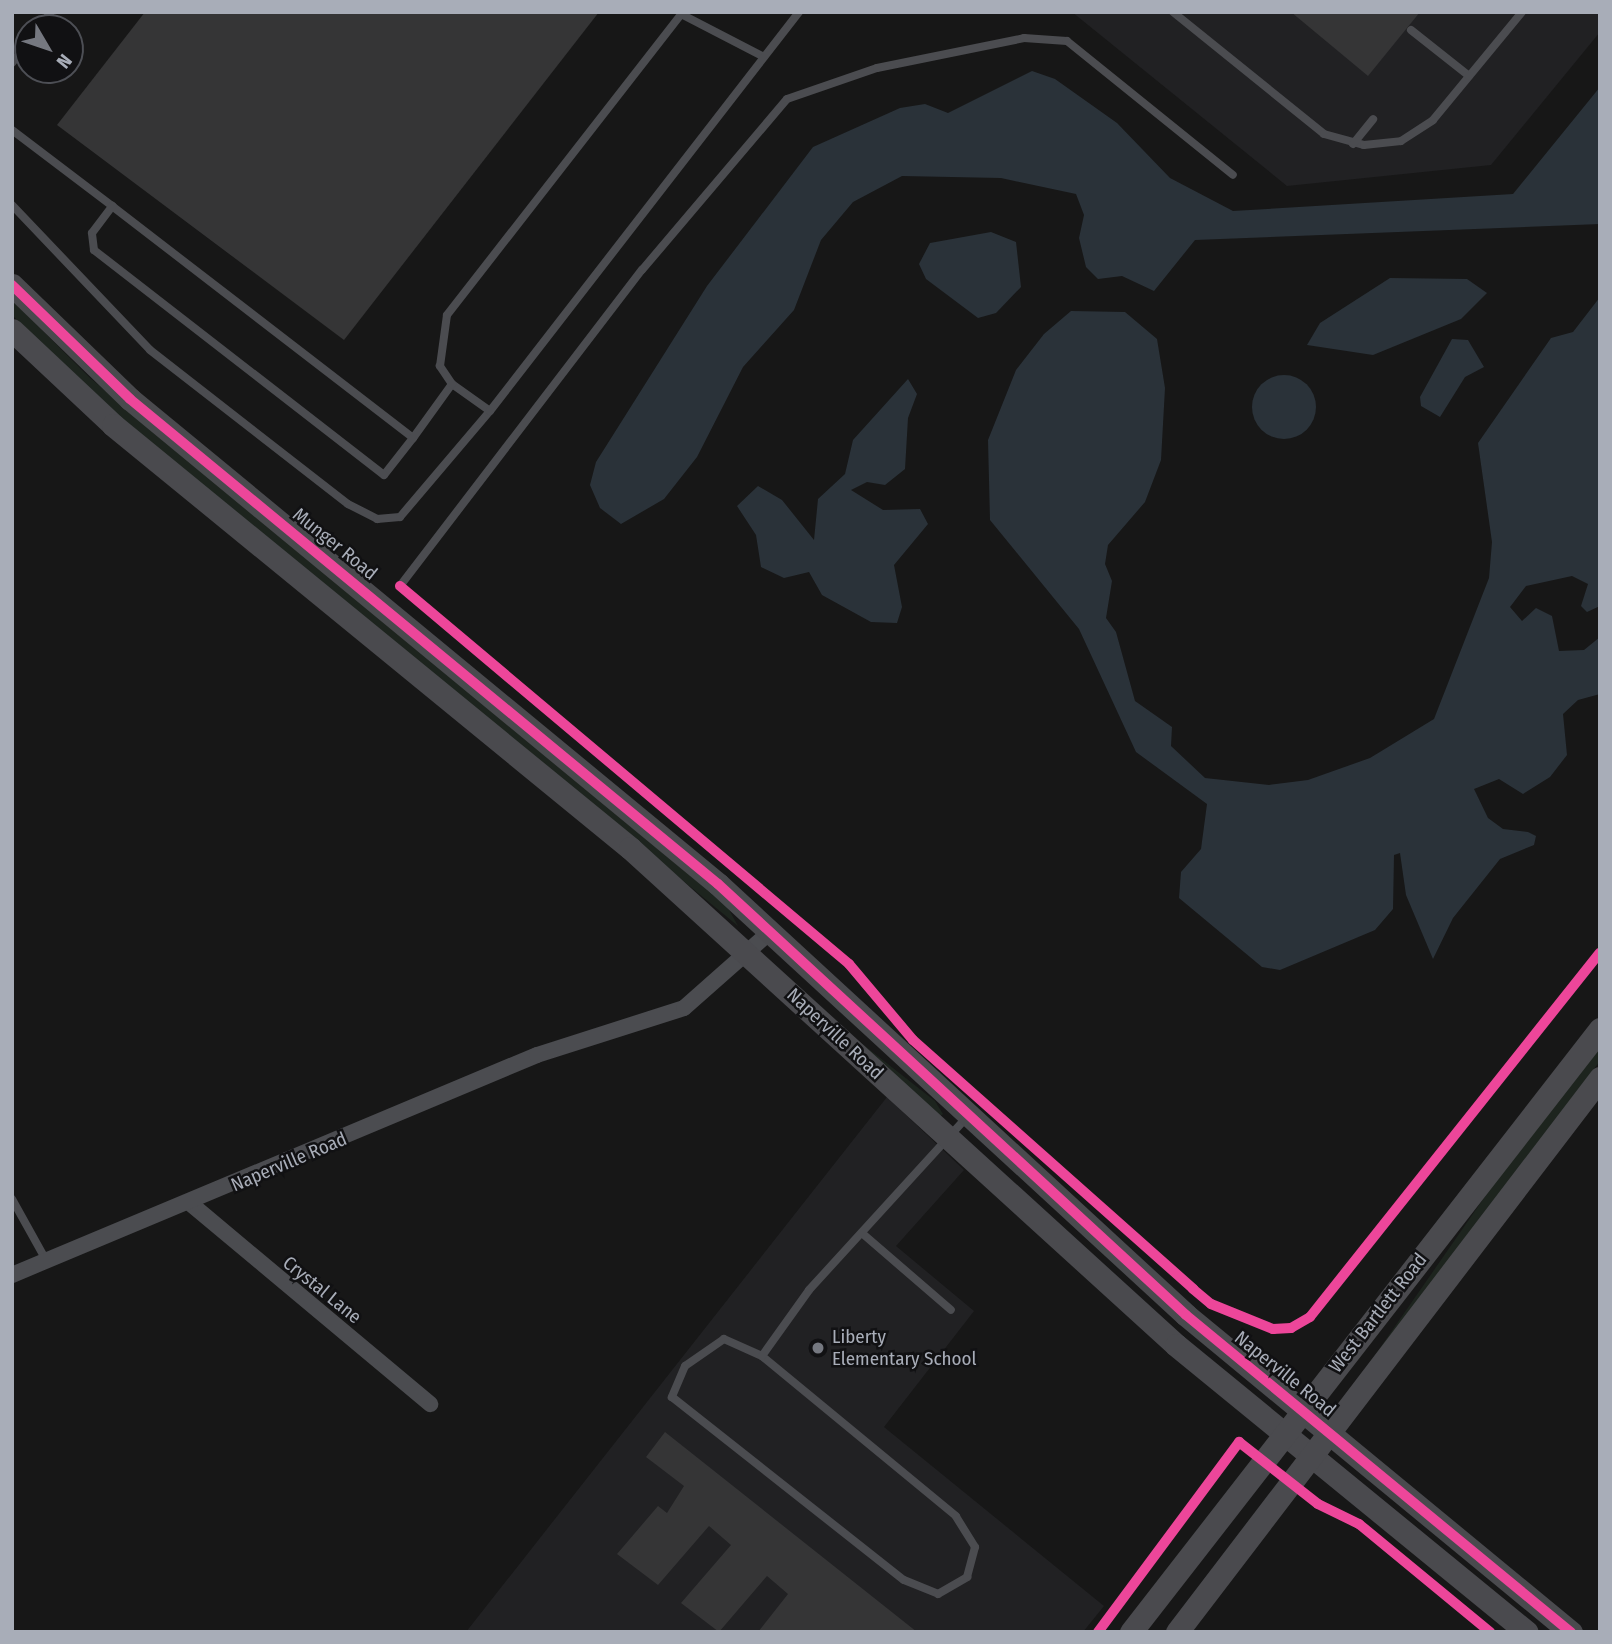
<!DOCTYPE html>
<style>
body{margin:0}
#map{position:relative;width:1612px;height:1644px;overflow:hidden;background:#171717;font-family:"Fira Sans Condensed",sans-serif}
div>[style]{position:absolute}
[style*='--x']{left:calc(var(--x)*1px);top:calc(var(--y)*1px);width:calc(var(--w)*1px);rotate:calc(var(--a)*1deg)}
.built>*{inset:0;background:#212123}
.green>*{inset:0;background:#1d241e}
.water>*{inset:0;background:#2a3239}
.round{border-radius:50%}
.building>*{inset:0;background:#353536}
.lane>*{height:8px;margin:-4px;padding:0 4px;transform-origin:4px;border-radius:4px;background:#4b4c50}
.street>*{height:16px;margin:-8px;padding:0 8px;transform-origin:8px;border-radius:8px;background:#4b4c50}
.secondary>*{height:23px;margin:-11.5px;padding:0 11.5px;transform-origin:11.5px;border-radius:11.5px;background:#4a4a4e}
.cycleway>*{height:10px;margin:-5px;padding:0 5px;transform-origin:5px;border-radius:5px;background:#ed469a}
.dots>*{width:19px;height:19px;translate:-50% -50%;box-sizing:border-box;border:4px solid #111113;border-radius:50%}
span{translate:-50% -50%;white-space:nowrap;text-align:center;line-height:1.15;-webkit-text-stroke:5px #111113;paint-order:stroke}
.street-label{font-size:19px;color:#a8adb8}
.poi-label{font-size:19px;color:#a8adb8}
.left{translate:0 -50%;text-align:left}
.frame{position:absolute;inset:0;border:14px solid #a8adb8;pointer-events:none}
.north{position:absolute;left:14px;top:14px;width:70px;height:70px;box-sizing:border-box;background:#111113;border:2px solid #4d4f55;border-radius:50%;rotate:129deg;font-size:19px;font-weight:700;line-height:28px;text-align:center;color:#a8adb8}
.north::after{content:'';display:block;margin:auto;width:24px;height:32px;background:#757880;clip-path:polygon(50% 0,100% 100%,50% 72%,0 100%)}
</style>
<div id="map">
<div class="built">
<div style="clip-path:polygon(1072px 12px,1600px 12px,1600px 32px,1491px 165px,1287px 186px)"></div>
<div style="clip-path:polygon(887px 1097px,964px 1170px,896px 1246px,974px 1311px,884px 1427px,1104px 1606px,1083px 1632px,466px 1632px)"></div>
</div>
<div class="green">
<div style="clip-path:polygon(12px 300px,89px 377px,727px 906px,738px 926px,126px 422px,12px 315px)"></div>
<div style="clip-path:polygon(842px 1028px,935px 1101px,943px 1114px,938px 1118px)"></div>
<div style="clip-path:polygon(1600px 1045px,1600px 1061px,1373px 1358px,1495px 1182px)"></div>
</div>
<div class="water">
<div style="clip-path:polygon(1032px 71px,1055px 79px,1117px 123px,1170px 178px,1233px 211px,1513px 194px,1600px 87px,1600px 224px,1195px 240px,1154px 291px,1122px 276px,1098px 279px,1086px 267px,1079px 238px,1084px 215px,1076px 194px,1001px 178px,902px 176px,853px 202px,821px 240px,794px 310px,743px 367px,697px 457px,664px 499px,621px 524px,600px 508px,590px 485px,596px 462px,707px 286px,813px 147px,900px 108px,925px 104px,948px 113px)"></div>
<div style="clip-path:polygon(991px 232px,1016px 242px,1021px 287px,996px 313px,978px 318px,926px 279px,919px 264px,930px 243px)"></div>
<div style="clip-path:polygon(1390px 278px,1467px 279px,1487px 293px,1461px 319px,1373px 355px,1307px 345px,1320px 323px)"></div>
<div style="clip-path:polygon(1600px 297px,1600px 606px,1587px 612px,1581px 606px,1588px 584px,1572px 576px,1526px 586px,1510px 607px,1522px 621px,1536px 608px,1552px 616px,1559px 651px,1584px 650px,1600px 637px,1600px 694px,1578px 700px,1563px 714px,1567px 755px,1550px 777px,1523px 794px,1499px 779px,1474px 789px,1488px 818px,1503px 829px,1528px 832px,1536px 836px,1534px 845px,1500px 859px,1453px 918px,1433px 959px,1406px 895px,1400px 853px,1394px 855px,1393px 909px,1375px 930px,1280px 970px,1262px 967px,1179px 898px,1181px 872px,1201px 849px,1207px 804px,1136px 752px,1079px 629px,990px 520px,988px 440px,1016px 370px,1044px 334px,1071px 311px,1125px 312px,1157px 339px,1165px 388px,1161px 460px,1145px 502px,1108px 545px,1105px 564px,1112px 581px,1106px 618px,1116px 632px,1135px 701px,1172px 727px,1171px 746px,1205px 778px,1269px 785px,1308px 780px,1370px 758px,1434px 719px,1489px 578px,1492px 542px,1478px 443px,1551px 338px,1573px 332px)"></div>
<div style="clip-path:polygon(1452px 339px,1468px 340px,1484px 367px,1465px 377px,1440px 417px,1421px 406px,1420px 397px)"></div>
<div class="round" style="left:1252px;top:375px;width:64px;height:64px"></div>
<div style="clip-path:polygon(908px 379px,917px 394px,908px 418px,905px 469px,885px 485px,867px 482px,851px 490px,883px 510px,920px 509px,928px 524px,894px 565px,902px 607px,897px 623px,871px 622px,822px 595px,809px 572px,784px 578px,761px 567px,756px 535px,737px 506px,758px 486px,782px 500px,814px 540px,818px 499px,845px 474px,853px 440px)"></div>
</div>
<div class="building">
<div style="clip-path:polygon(145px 12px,599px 12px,344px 340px,57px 125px)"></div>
<div style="clip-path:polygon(1291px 12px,1420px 12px,1368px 76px)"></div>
<div style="clip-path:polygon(665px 1432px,917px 1632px,758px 1632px,788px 1594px,767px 1576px,719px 1632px,681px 1603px,731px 1545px,709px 1526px,658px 1585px,617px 1554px,658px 1506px,667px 1513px,684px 1486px,646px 1457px)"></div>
</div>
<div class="lane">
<div style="--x:1173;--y:12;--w:194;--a:38.9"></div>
<div style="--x:1324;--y:134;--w:41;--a:15.4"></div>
<div style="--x:1364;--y:145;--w:37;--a:-6"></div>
<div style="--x:1401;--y:141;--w:38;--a:-33"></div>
<div style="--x:1433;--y:120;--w:140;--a:-50.5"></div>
<div style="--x:39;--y:28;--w:20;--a:-53"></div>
<div style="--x:1411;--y:30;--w:74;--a:38.4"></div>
<div style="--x:12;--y:63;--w:26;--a:-51"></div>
<div style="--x:12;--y:130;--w:126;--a:37.2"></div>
<div style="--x:112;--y:206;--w:380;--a:37.6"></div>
<div style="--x:413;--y:438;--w:47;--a:128.1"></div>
<div style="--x:384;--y:475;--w:367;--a:-142.2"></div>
<div style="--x:94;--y:250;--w:17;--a:-97"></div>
<div style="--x:92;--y:233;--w:34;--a:-53"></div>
<div style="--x:1353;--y:144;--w:32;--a:-51"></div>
<div style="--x:12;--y:205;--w:200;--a:46.4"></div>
<div style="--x:150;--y:350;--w:251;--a:37.9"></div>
<div style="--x:348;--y:504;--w:33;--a:27"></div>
<div style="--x:377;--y:519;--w:23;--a:-5"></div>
<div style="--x:400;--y:517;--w:139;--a:-49.7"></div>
<div style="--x:490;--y:411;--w:47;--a:-144.6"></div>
<div style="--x:452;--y:384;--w:67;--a:125.8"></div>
<div style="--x:452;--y:384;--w:22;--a:-124"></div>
<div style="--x:440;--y:366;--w:51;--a:-82.2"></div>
<div style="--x:447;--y:315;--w:381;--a:-52.1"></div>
<div style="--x:681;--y:14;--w:93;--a:27.4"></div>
<div style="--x:490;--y:411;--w:505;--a:-52.24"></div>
<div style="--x:400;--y:586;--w:398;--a:-52.6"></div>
<div style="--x:642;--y:270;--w:224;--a:-49.7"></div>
<div style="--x:787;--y:99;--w:95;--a:-19"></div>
<div style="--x:877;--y:68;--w:150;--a:-11.5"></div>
<div style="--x:1024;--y:38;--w:43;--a:4"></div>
<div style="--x:1067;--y:41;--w:213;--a:38.9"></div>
<div style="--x:12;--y:1199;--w:70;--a:60.9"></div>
<div style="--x:863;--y:1234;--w:116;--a:40.8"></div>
<div style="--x:762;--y:1356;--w:42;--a:-155.9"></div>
<div style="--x:724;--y:1339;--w:47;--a:145.3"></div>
<div style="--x:685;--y:1366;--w:34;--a:113"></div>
<div style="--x:672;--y:1397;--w:295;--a:38.3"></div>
<div style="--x:904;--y:1580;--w:37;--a:22"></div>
<div style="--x:938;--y:1594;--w:34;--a:-30"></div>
<div style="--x:967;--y:1577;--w:31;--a:-75"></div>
<div style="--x:975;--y:1547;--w:36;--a:-122"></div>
<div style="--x:956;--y:1516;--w:251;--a:-140.5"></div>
<div style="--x:762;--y:1356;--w:81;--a:-54.5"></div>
<div style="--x:809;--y:1290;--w:234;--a:-47.6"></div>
</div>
<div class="street">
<div style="--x:191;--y:1204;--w:312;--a:39.9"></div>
<div style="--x:12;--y:1275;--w:569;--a:-22.74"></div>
<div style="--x:537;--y:1055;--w:154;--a:-17.7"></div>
<div style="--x:684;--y:1008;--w:115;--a:-41.5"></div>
</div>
<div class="secondary">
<div style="--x:12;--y:285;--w:164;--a:44"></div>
<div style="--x:130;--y:399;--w:762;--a:39.52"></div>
<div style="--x:718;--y:884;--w:636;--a:42.64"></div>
<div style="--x:1186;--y:1315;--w:499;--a:39.5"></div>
<div style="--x:12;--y:330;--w:139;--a:43.2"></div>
<div style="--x:113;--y:425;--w:668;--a:39.29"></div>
<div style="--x:630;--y:848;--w:738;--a:42.31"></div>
<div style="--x:1176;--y:1345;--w:453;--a:39.3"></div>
<div style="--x:1131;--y:1632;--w:764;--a:-52.13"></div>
<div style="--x:1177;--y:1632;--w:697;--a:-52.64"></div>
</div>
<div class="cycleway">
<div style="--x:12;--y:285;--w:164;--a:44"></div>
<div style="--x:130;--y:399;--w:762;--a:39.52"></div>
<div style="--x:718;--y:884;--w:636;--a:42.64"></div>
<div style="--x:1186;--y:1315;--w:499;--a:39.5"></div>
<div style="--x:400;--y:586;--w:587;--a:40.09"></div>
<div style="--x:849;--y:964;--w:99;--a:49.9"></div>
<div style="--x:913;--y:1040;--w:375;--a:41.6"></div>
<div style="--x:1193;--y:1289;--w:23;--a:40"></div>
<div style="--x:1211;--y:1304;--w:67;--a:22"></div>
<div style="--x:1273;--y:1329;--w:18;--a:-3"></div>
<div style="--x:1291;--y:1328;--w:22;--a:-30"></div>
<div style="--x:1310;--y:1317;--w:465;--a:-51.5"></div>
<div style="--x:1098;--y:1632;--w:237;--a:-53.4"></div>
<div style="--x:1239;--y:1442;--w:100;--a:38.1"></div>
<div style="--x:1318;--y:1504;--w:46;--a:26"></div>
<div style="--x:1359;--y:1524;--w:170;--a:39.5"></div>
</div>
<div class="dots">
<div style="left:818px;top:1348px;background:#757880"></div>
</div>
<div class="street-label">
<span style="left:335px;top:544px;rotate:39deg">Munger Road</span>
<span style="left:835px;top:1034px;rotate:43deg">Naperville Road</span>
<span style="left:289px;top:1162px;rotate:-23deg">Naperville Road</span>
<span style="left:322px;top:1290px;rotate:39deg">Crystal Lane</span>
<span style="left:1378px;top:1313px;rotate:-52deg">West Bartlett Road</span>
<span style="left:1285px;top:1374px;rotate:39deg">Naperville Road</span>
</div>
<div class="poi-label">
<span class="left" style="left:832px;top:1348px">Liberty<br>Elementary School</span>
</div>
<div class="frame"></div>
<div class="north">N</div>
</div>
